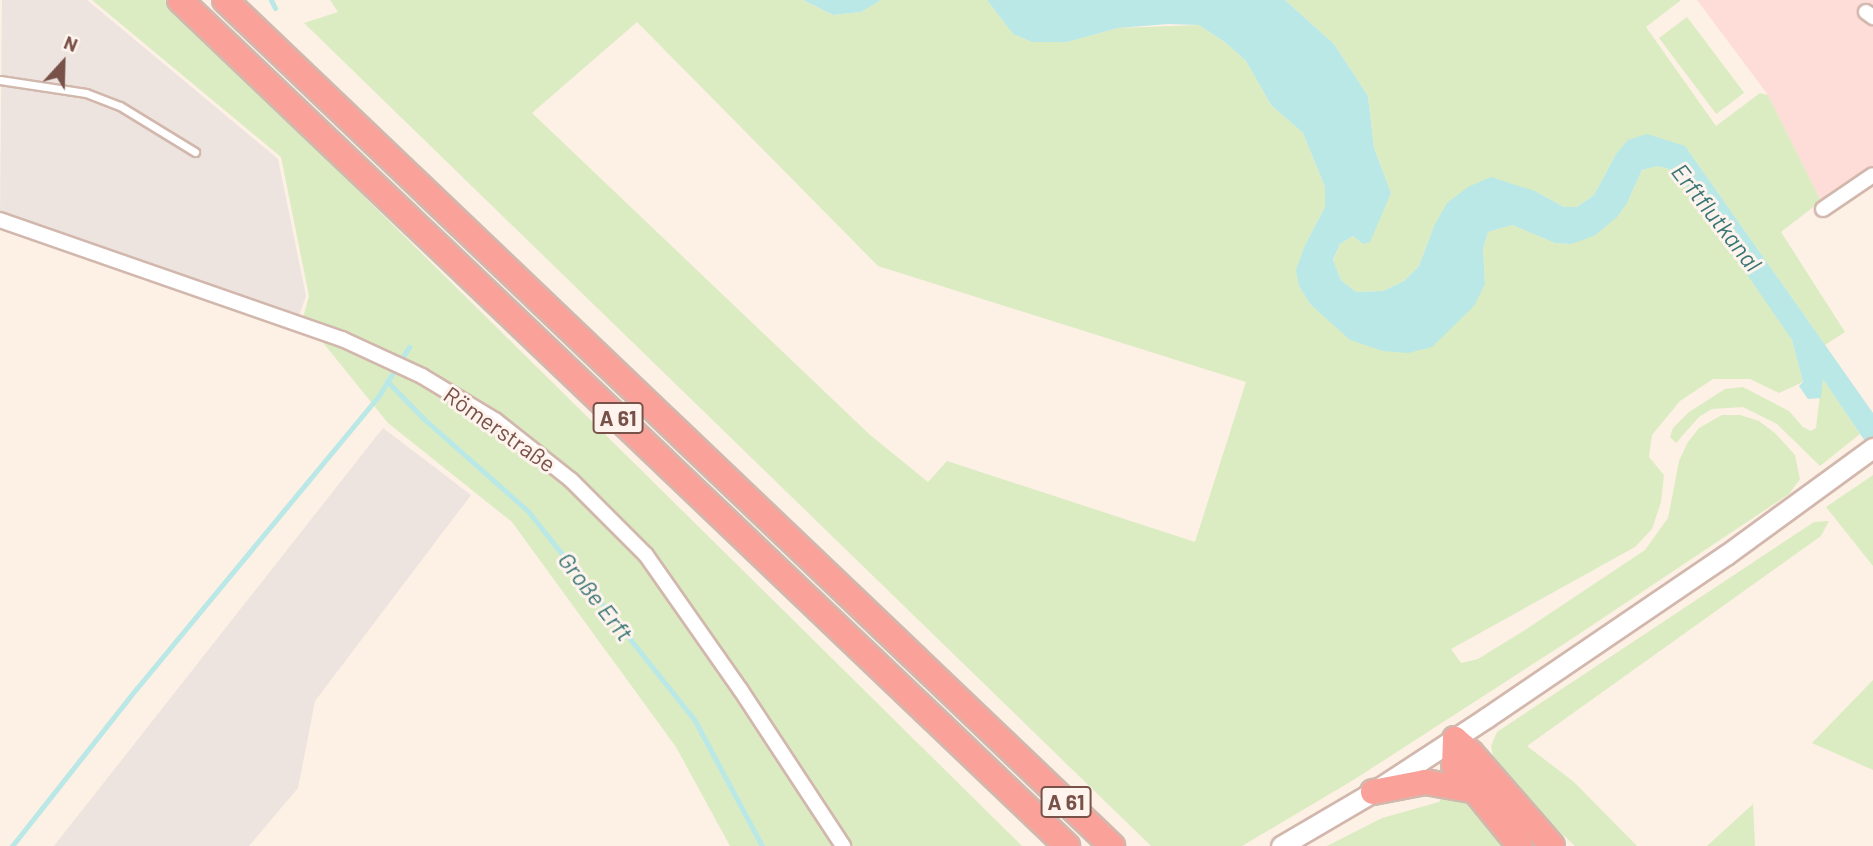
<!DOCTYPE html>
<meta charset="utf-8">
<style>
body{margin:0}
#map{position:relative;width:1873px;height:846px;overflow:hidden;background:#fdf0e5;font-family:Barlow,sans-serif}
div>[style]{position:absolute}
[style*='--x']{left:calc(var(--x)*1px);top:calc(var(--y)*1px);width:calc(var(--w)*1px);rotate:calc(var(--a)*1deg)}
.commercial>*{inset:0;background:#feddd9}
.industrial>*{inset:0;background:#ede4df}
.green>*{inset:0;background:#dbecc3;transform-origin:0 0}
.water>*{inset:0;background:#b9e8e6}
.stream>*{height:5px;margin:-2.5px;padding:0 2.5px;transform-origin:2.5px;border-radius:2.5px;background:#b9e8e6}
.roads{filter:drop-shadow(2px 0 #d2b7ad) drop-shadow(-2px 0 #d2b7ad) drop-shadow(0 2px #d2b7ad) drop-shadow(0 -2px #d2b7ad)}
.service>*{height:7px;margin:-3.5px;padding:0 3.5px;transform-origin:3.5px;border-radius:3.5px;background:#fff}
.minor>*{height:14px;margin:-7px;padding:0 7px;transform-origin:7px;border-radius:7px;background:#fff}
.secondary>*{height:19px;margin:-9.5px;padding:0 9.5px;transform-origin:9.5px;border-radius:9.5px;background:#fff}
.motorway>*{height:24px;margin:-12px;padding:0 12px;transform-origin:12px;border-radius:12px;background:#faa29a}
span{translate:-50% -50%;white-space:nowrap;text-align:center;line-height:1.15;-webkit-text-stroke:6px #fff4ed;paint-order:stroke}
.shield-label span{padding:2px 5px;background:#fff4ed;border:2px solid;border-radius:5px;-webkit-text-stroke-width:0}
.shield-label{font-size:21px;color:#785149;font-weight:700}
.street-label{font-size:23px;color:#785149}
.water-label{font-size:24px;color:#397675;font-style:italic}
.north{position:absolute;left:28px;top:28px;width:70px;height:70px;-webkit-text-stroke:5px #fff4ed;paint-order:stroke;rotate:22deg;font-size:19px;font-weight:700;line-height:28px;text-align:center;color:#785149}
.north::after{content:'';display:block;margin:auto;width:24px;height:32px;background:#785149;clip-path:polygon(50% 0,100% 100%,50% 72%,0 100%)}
</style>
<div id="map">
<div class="commercial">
<div style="clip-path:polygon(1697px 0,1873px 0,1873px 167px,1821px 201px,1768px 95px)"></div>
</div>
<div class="industrial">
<div style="clip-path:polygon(2px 0,87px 0,278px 159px,306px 296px,296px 324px,0 214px)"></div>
<div style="clip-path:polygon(383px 428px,471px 495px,315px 701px,298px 788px,249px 846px,54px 846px)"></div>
</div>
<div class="green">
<div style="clip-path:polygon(92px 0,165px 0,1022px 846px,730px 846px,676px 747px,512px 522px,388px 423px,303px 318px,309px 296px,281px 157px)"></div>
<div style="clip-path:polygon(evenodd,330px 0,803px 0,833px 15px,861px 12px,881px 0,987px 0,1013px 34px,1032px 42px,1067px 42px,1118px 28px,1199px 25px,1226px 43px,1246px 61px,1271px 105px,1303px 133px,1325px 187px,1325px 207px,1305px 245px,1299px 286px,1310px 304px,1350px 339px,1383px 351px,1485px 284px,1483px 249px,1488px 232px,1512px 225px,1555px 243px,1571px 244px,1627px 203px,1642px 170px,1658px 166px,1676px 171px,1773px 309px,1792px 340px,1803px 382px,1779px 393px,1750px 379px,1713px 379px,1680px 401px,1652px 435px,1649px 457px,1664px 475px,1661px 502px,1652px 529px,1635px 547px,1451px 649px,1461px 663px,1478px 659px,1525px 630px,1645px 550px,1668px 518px,1679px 461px,1688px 442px,1699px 428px,1722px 415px,1740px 415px,1759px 421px,1776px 434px,1795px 455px,1800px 479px,1789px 494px,1564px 644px,1355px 779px,1242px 846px,1151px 846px,304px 23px,338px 12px,330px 0,637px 22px,878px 266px,1246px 382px,1195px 542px,947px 461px,928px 482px,869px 434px,532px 113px,637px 22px)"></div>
<div style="clip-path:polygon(1285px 0,1681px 0,1646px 27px,1716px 126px,1760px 93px,1768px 95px,1821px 201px,1781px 232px,1845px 332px,1825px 345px,1685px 146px,1616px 154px,1594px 195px,1577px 207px,1564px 207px,1535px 191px,1434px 226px,1419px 266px,1404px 281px,1383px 291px,1356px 292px,1341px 280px,1333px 261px,1340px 244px,1353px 236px,1363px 244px,1391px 193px,1374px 148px,1368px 96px,1334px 44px)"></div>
<div style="left:1687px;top:17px;width:95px;height:35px;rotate:53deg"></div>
<div style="clip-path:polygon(1822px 377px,1860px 434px,1820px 466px,1777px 424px,1743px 407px,1712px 409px,1699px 417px,1676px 443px,1670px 437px,1673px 428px,1689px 412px,1725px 389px,1743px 387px,1789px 411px,1803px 427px,1811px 431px,1816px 428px)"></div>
<div style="clip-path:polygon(1873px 475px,1873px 566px,1826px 507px)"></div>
<div style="clip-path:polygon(1829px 521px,1821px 536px,1527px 746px,1574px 782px,1637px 846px,1575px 846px,1518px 793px,1494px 760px,1491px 746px,1497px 732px,1814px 522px)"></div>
<div style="clip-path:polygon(1873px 680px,1873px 770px,1812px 743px)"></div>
<div style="clip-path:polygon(1446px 790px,1463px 796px,1510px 846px,1327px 846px,1382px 818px,1439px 802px)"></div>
<div style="clip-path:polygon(1753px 804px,1755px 846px,1707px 846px)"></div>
</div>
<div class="water">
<div style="clip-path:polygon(803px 0,881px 0,861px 12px,833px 15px)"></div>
<div style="clip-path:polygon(987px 0,1285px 0,1334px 44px,1368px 96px,1374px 148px,1391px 193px,1370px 242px,1363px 244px,1353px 236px,1340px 244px,1333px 260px,1341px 280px,1356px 292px,1383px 291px,1404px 281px,1419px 266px,1434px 226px,1447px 203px,1468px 187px,1491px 177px,1535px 191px,1564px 207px,1577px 207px,1594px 195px,1616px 154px,1628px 140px,1647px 134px,1685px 146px,1873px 413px,1873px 453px,1823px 379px,1821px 398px,1808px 399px,1799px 386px,1803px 382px,1792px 340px,1676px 171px,1658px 166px,1642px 170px,1627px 203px,1617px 217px,1594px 236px,1571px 244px,1555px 243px,1512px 225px,1488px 232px,1483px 249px,1485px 284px,1474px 306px,1432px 347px,1408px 353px,1383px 351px,1350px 340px,1310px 304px,1299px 286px,1296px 270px,1305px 245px,1325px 207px,1325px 187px,1303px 133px,1271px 105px,1246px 61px,1226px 43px,1199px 25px,1168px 24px,1118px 28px,1067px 42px,1032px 42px,1013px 34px)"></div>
</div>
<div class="stream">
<div style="--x:271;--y:0;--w:9;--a:63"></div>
<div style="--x:387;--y:381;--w:53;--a:45.8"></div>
<div style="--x:424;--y:419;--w:137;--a:41.5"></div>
<div style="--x:527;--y:510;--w:268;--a:51.4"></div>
<div style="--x:694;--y:719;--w:144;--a:61.8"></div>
<div style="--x:12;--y:846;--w:201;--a:-51.7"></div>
<div style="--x:137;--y:688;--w:378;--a:-50.4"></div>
<div style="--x:378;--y:397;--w:59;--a:-58.2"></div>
</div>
<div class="roads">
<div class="service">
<div style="--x:0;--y:80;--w:87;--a:8.6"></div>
<div style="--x:86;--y:93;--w:36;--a:21"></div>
<div style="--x:120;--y:106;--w:88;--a:31.5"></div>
</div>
<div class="minor">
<div style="--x:1866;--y:12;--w:9;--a:36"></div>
<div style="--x:1823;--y:209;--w:60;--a:-34.2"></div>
<div style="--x:0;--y:220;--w:362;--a:19.2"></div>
<div style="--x:342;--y:339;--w:88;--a:24.8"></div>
<div style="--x:422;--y:376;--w:85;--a:31.1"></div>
<div style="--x:495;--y:420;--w:97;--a:38.3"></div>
<div style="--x:571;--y:480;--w:106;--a:45"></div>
<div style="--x:646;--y:555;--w:164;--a:55"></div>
<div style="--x:740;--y:689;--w:188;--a:56.7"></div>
</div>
<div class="secondary">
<div style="--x:1281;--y:846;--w:107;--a:-30.4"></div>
<div style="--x:1373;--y:792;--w:135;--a:-33.2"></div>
<div style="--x:1486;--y:718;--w:290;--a:-34.2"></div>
<div style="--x:1726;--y:555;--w:182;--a:-36.1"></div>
</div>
<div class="motorway">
<div style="--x:180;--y:0;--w:1226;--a:43.64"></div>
<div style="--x:225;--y:0;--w:1226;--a:43.64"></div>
<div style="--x:1455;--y:739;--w:21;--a:41"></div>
<div style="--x:1471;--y:753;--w:123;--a:48.9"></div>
<div style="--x:1455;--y:739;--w:26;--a:92"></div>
<div style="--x:1454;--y:765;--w:104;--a:50.8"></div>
<div style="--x:1373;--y:792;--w:53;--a:-10.9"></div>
<div style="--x:1425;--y:782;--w:48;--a:9.7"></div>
</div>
</div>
<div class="shield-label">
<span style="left:618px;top:418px">A 61</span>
<span style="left:1066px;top:802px">A 61</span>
</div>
<div class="street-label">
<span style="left:500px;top:429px;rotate:35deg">Römerstraße</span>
</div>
<div class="water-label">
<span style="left:1717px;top:217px;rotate:52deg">Erftflutkanal</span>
<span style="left:596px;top:596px;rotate:52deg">Große Erft</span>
</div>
<div class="north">N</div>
</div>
